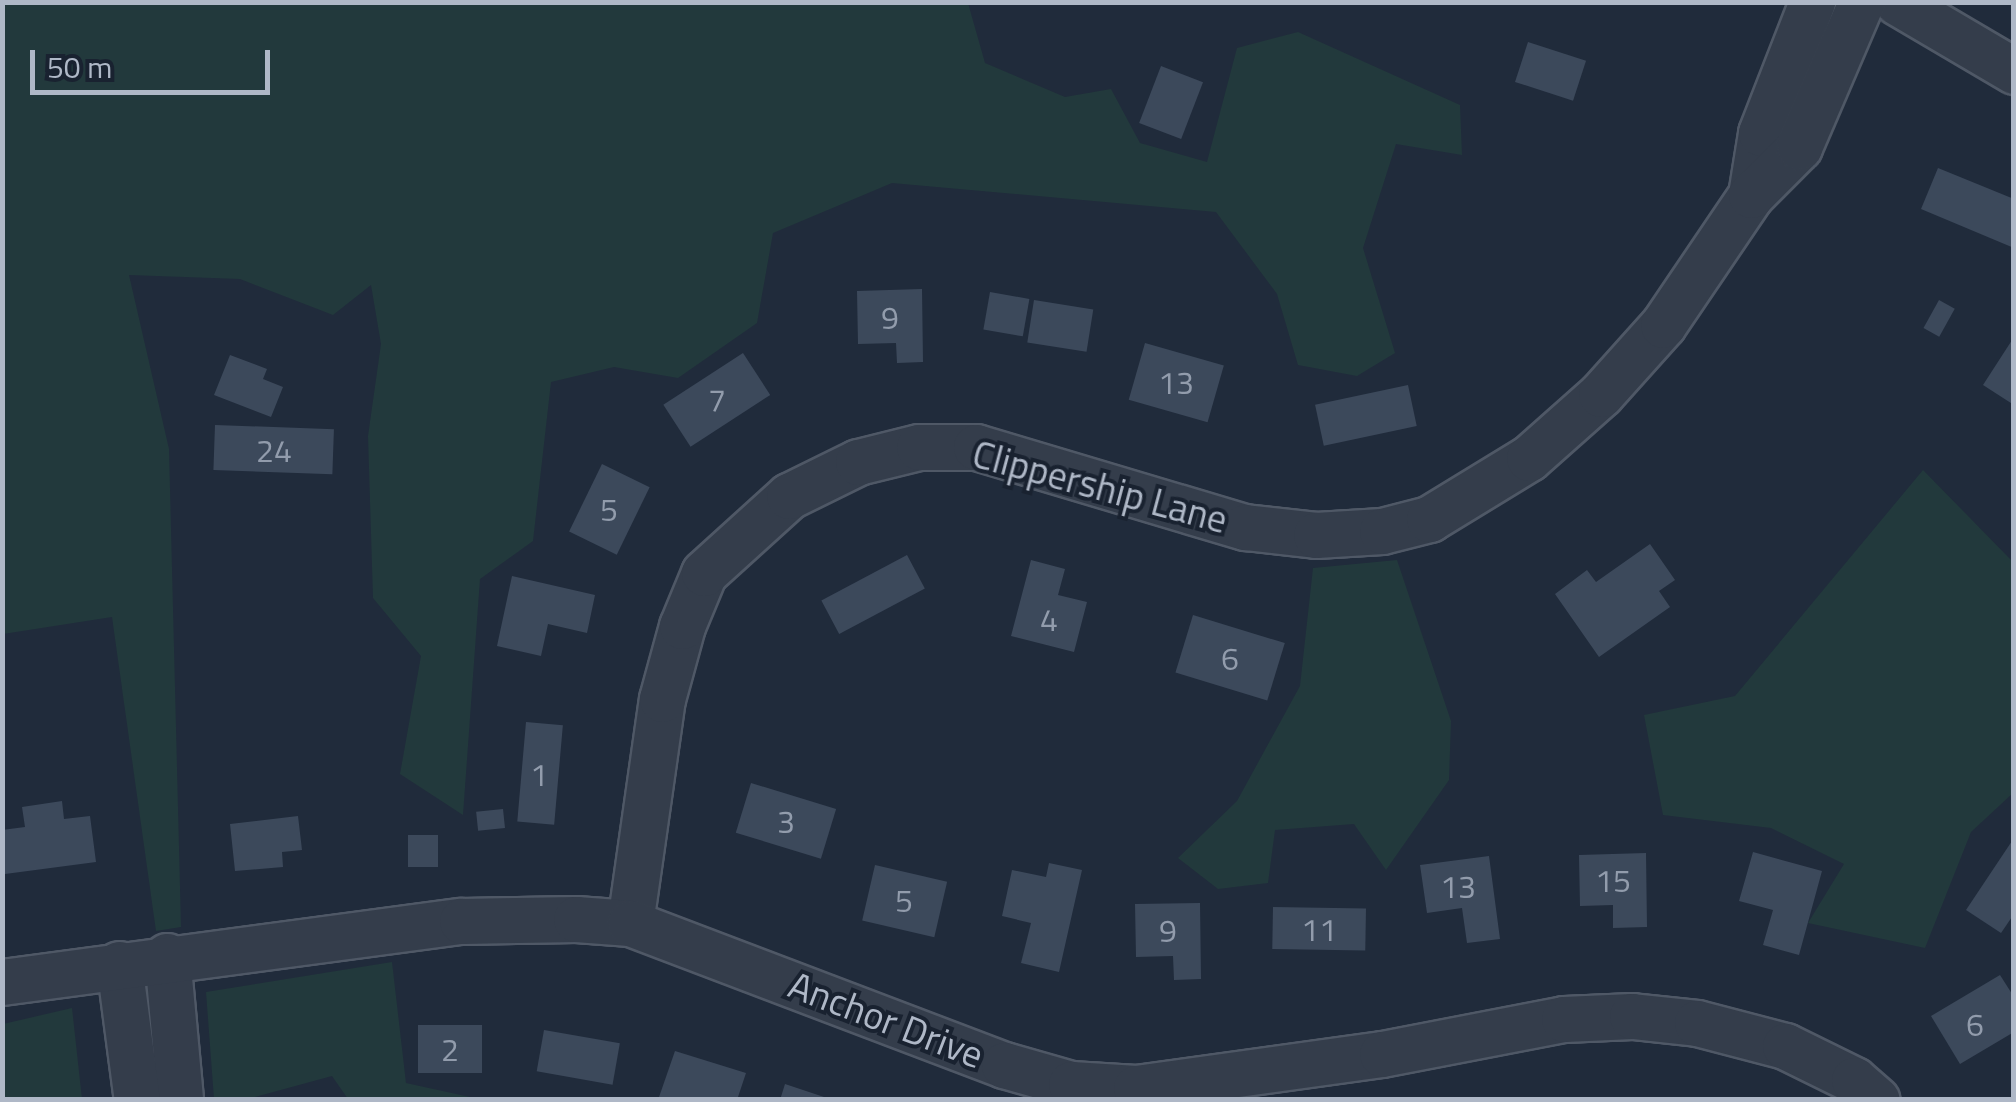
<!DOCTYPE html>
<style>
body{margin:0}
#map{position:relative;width:2016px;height:1102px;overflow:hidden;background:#202b3b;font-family:"Titillium Web",sans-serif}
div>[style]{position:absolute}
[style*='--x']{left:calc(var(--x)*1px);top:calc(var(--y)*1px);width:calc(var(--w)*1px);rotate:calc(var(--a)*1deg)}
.green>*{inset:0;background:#22393c}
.building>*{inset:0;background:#3c495b;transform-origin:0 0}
.roads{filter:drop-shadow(2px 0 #4f5866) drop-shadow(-2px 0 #4f5866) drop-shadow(0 2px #4f5866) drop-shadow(0 -2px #4f5866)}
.minor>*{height:45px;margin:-22.5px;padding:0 22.5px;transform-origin:22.5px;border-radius:22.5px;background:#343d4b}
span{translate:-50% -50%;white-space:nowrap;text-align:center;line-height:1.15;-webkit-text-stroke:8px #192230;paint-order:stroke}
.number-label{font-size:32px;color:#929cac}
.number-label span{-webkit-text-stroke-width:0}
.street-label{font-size:38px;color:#afb8c7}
.frame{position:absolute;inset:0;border:5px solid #afb8c7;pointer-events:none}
.scale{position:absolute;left:30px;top:50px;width:240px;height:45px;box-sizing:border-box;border:5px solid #afb8c7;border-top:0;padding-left:12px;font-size:30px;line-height:35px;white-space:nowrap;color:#afb8c7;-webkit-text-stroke:8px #192230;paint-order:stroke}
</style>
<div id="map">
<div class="green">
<div style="clip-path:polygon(3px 2px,968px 3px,985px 63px,1065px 97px,1111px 89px,1140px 143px,1207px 162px,1237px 48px,1298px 32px,1460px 105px,1462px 155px,1396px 144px,1363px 248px,1395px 353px,1357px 376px,1298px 365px,1277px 294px,1216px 212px,892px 183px,773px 233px,757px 323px,678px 378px,614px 367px,551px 382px,533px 541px,480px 579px,463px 815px,400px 774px,421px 656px,373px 598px,368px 436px,381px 344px,371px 285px,333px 315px,240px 279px,129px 275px,169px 449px,181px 927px,156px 931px,112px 617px,3px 634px)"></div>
<div style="clip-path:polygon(1923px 470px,2014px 563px,2013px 793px,1971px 832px,1925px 948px,1808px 923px,1844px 864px,1771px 828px,1663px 815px,1644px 715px,1735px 696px)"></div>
<div style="clip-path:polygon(1397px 560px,1451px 721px,1449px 780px,1386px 870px,1354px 824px,1275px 830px,1268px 883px,1218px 889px,1178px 858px,1237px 801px,1300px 686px,1313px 568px)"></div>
<div style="clip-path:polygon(392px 962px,406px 1083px,479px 1099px,348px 1099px,332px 1076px,248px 1099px,214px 1099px,206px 992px)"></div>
<div style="clip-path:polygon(72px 1008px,82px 1099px,3px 1099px,3px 1024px)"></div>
</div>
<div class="building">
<div style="left:1528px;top:42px;width:61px;height:42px;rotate:18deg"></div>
<div style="left:1161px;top:66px;width:45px;height:61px;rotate:21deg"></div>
<div style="clip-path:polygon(1938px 168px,2014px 199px,2014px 248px,1921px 209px)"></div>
<div style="clip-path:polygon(922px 289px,923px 362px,897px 363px,896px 343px,858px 344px,857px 291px)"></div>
<div style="left:990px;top:292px;width:40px;height:38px;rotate:10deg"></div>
<div style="left:1034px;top:300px;width:60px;height:43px;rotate:9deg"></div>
<div style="left:1939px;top:300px;width:18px;height:32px;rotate:29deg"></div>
<div style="clip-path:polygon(2014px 337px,2014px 405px,1983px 385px)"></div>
<div style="left:1145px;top:343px;width:82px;height:59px;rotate:16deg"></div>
<div style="left:743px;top:353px;width:50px;height:95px;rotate:57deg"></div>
<div style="clip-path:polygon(230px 355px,267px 369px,263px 379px,283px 387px,271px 417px,214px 395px)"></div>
<div style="left:1408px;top:385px;width:42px;height:95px;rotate:78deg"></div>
<div style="left:215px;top:425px;width:119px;height:45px;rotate:2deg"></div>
<div style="left:602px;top:464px;width:53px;height:75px;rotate:26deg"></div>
<div style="clip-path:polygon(1650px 544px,1675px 580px,1659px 591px,1670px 607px,1599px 657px,1555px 594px,1587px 570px,1596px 582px)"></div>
<div style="left:907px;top:555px;width:38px;height:97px;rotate:62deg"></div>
<div style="clip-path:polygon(1031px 560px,1065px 569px,1058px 595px,1087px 602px,1074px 652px,1011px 636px)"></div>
<div style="clip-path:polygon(512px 576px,595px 595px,587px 633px,548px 624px,541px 656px,497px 646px)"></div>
<div style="left:1193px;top:615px;width:96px;height:60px;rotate:17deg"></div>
<div style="left:526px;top:722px;width:37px;height:100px;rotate:5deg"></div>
<div style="left:751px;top:783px;width:89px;height:52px;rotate:17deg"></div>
<div style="clip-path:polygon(62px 801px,64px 819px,90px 816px,96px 862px,5px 874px,2px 830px,25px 827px,22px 807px)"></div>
<div style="left:503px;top:809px;width:19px;height:27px;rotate:84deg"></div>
<div style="clip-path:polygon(298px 816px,302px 850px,282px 852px,283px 867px,235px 871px,230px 824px)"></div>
<div style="left:408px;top:835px;width:30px;height:32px"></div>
<div style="clip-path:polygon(2014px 838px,2014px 914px,2001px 933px,1966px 910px)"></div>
<div style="clip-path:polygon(1753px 852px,1822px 871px,1799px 955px,1763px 945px,1773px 910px,1739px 901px)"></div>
<div style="clip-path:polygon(1646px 853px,1647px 927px,1613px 928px,1613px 905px,1580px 906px,1579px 855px)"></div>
<div style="clip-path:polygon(1489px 856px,1500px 939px,1467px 943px,1462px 908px,1427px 913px,1420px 865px)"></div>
<div style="clip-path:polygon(1049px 863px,1082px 870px,1059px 972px,1021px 963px,1031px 923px,1002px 916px,1012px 870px,1046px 877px)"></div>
<div style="left:875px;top:865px;width:74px;height:57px;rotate:13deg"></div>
<div style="clip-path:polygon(1200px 903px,1201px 979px,1174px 980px,1173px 956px,1136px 957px,1135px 904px)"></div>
<div style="left:1273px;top:907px;width:93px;height:42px;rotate:1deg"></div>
<div style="clip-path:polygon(2000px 975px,2014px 997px,2014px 1032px,1960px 1064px,1931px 1016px)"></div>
<div style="left:418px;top:1025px;width:64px;height:48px"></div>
<div style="left:544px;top:1030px;width:77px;height:42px;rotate:10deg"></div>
<div style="clip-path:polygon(675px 1051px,746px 1073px,737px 1100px,658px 1100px)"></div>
<div style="clip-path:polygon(785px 1084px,830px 1099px,830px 1100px,780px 1100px)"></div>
</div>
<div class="roads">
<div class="minor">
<div style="--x:1897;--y:2;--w:136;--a:30.5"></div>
<div style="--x:1751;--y:195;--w:63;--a:-80.8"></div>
<div style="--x:1761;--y:133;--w:141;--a:-68.7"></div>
<div style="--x:630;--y:923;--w:226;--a:-81.9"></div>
<div style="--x:662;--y:699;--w:76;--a:-74.7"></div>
<div style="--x:682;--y:626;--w:57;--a:-67.5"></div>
<div style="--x:704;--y:573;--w:115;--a:-42.2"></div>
<div style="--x:789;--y:496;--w:77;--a:-26.2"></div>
<div style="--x:858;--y:462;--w:63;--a:-13.8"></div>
<div style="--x:919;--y:447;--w:57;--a:0"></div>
<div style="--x:976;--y:447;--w:281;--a:16.6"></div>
<div style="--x:1245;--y:527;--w:71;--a:6.4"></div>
<div style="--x:1316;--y:535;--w:66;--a:-3.5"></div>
<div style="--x:1382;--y:531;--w:49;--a:-14.3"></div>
<div style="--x:1429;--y:519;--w:117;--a:-31.4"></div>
<div style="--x:1529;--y:458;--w:96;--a:-41.6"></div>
<div style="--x:1601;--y:394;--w:93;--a:-48.1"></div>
<div style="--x:1663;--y:325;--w:157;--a:-55.9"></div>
<div style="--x:1751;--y:195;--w:68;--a:-45"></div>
<div style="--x:1799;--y:147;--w:158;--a:-66.8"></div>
<div style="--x:167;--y:956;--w:145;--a:84.8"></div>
<div style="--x:119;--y:964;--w:137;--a:82.5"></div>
<div style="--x:2;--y:982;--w:464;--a:-7.6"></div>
<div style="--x:462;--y:921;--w:114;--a:-1"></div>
<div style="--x:576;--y:919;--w:54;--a:4.2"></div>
<div style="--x:630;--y:923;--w:400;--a:20.8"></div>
<div style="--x:1004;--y:1065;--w:70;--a:15.8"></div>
<div style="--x:1071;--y:1084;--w:65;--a:3.5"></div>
<div style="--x:1136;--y:1088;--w:248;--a:-7.9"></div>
<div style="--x:1382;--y:1054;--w:185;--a:-10.9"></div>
<div style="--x:1564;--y:1019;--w:68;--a:-2.5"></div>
<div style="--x:1632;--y:1016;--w:65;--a:6.1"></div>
<div style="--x:1697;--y:1023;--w:91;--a:14.6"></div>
<div style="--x:1785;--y:1046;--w:77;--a:26.2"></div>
<div style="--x:1854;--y:1080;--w:30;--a:41"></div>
</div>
</div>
<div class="number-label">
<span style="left:890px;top:317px">9</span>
<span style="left:1176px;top:382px">13</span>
<span style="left:717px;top:400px">7</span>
<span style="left:274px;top:450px">24</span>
<span style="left:609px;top:509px">5</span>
<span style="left:1049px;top:619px">4</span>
<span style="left:1230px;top:658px">6</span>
<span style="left:539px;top:774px">1</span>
<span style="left:786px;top:821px">3</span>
<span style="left:1613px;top:880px">15</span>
<span style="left:1458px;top:886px">13</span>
<span style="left:904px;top:900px">5</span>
<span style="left:1319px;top:929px">11</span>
<span style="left:1168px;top:930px">9</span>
<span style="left:1975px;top:1024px">6</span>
<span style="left:450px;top:1049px">2</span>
</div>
<div class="street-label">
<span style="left:1100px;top:487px;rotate:15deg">Clippership Lane</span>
<span style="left:886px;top:1020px;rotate:21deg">Anchor Drive</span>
</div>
<div class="frame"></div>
<div class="scale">50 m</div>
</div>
